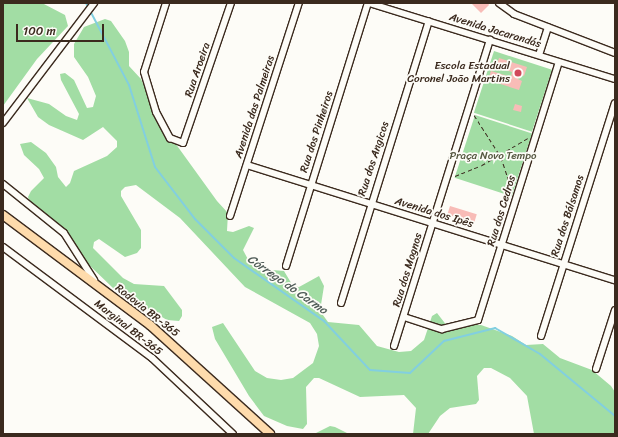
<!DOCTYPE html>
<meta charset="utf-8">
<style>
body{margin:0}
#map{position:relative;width:618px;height:437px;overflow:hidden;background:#fdfcf7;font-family:Sriracha,sans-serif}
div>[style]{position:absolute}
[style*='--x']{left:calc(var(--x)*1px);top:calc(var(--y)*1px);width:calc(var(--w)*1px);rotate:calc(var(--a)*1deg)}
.green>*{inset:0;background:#a2dda4;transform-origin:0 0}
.stream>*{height:2px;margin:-1px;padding:0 1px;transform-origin:1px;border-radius:1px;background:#82cfe0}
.building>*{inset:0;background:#f8bcb7;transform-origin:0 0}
.path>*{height:1px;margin-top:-0.5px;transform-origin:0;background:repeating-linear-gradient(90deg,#3b2a1e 0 4px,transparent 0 7px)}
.roads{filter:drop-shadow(1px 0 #3b2a1e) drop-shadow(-1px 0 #3b2a1e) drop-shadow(0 1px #3b2a1e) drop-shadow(0 -1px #3b2a1e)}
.minor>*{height:6px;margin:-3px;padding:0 3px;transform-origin:3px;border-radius:3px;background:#fdfcf7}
.major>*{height:8px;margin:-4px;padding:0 4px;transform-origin:4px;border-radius:4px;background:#fedbac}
.dots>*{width:11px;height:11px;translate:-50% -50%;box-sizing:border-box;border:2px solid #fdfcf7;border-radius:50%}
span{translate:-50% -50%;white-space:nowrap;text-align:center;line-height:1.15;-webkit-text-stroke:3.5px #fdfcf7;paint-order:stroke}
.street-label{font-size:11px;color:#3b2a1e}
.poi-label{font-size:11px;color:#3b2a1e}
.right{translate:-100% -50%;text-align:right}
.park-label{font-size:11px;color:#555740}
.water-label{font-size:12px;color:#505c58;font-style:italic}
.frame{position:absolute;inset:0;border:4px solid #3b2a1e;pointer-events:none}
.scale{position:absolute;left:16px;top:24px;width:88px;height:18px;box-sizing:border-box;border:2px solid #3b2a1e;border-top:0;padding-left:5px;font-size:12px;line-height:14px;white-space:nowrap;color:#3b2a1e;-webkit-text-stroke:3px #fdfcf7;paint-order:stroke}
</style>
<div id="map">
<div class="green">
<div style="clip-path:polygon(3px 3px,42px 3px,65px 15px,68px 26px,37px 59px,3px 106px)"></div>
<div style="clip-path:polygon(105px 19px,111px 21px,125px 41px,129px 52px,129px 66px,141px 79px,165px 129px,217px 201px,228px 213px,227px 231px,233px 232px,249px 226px,254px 228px,243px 250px,251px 265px,261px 269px,284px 271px,293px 286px,299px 287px,319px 276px,324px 286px,320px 311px,328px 322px,359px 325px,377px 346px,399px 352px,411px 351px,424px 340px,432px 316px,437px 313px,451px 331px,468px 325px,481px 325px,512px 336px,526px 345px,543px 344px,560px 358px,592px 370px,611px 386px,615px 392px,615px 434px,534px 434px,527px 396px,510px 378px,491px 368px,484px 368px,477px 376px,479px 400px,476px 404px,450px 408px,440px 416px,428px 434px,413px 434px,416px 408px,404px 395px,360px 397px,319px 378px,314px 378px,306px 387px,307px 424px,303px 429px,287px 426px,264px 416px,249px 396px,215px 339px,212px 327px,223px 323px,255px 371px,267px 378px,281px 380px,293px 378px,313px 363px,319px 346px,317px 334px,310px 323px,245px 287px,180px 218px,136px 185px,125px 187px,121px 191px,121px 196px,141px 230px,141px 248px,137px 253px,125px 257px,99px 239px,94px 242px,93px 248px,123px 278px,134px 284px,164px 286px,182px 310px,182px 316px,179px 321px,167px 320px,113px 288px,86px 262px,66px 235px,30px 203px,28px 197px,31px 191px,44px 178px,39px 169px,24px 155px,20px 144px,31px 142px,46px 153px,56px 167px,58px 177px,66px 187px,70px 183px,74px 171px,107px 156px,117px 147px,117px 141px,103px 127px,83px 140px,49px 125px,38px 117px,27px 98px,49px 104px,66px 116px,77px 120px,79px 114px,61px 80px,60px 74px,65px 73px,74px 80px,87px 108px,93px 107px,96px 96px,88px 77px,74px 57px,74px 44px,84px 27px)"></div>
<div style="left:494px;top:51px;width:61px;height:65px;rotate:18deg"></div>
<div style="left:475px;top:115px;width:60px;height:66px;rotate:18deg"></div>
<div style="clip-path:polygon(330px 426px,335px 427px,349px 434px,314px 434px)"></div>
</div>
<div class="stream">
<div style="--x:86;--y:3;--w:93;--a:62.3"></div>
<div style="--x:129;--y:85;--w:86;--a:72.4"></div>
<div style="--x:155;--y:167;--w:66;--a:52.4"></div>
<div style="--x:195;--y:219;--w:55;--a:45"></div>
<div style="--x:234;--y:258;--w:110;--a:35"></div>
<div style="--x:324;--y:321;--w:67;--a:46.8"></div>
<div style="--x:370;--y:370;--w:40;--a:4.3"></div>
<div style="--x:410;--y:373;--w:47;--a:-43.3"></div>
<div style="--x:444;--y:341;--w:53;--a:-14.3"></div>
<div style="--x:495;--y:328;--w:52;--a:30"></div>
<div style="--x:540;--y:354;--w:97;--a:39.6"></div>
</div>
<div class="building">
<div style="clip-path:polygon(471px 3px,488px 3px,489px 5px,481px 13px)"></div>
<div style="clip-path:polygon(499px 58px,527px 67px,524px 76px,520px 74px,518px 79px,522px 81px,519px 90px,488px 80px,491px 71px,511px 77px,512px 72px,496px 67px)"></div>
<div style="clip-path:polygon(515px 104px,522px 106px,521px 112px,513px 110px)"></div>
<div style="left:450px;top:206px;width:28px;height:9px;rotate:17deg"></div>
</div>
<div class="path">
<div style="--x:474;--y:115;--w:50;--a:57.3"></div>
<div style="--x:501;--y:157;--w:35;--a:72"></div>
<div style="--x:455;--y:176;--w:29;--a:-22"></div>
<div style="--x:482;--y:165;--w:53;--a:-30.4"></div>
</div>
<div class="roads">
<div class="minor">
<div style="--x:166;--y:3;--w:72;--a:107.7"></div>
<div style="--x:144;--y:72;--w:42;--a:73.3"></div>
<div style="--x:156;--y:112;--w:30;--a:62"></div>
<div style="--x:170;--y:138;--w:14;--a:21"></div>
<div style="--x:183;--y:143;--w:148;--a:-71.1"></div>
<div style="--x:369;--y:3;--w:257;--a:17.2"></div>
<div style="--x:499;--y:3;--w:19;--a:36"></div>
<div style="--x:514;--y:14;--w:108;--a:21.1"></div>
<div style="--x:539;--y:55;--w:29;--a:-72"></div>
<div style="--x:3;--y:123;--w:151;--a:-52.8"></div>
<div style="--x:247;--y:165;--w:386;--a:17.4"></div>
<div style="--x:3;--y:184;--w:78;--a:38.8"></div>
<div style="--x:64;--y:233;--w:56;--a:57.4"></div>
<div style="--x:230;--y:216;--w:224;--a:-72.1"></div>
<div style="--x:3;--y:247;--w:186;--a:36.7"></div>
<div style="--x:152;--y:358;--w:111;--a:43.2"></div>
<div style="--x:286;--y:266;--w:275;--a:-72.7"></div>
<div style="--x:341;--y:303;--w:295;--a:-72.7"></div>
<div style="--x:404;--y:317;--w:40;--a:18"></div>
<div style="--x:442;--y:329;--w:37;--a:-14"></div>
<div style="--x:478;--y:320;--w:270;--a:-72.6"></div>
<div style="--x:541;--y:336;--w:244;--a:-72.4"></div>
<div style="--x:394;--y:346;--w:321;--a:-72.6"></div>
<div style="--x:596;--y:369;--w:62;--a:-72.1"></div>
</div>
<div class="major">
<div style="--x:3;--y:215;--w:184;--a:36.8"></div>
<div style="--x:150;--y:325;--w:162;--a:42.2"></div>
</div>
</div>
<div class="dots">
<div style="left:518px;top:73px;background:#d1495b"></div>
</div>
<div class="street-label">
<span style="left:495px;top:31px;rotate:17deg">Avenida Jacarandás</span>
<span style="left:198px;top:70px;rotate:-71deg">Rua Aroeira</span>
<span style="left:255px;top:107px;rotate:-72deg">Avenida das Palmeiras</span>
<span style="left:317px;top:132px;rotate:-72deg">Rua dos Pinheiros</span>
<span style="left:374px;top:159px;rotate:-72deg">Rua dos Angicos</span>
<span style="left:502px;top:211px;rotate:-73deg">Rua dos Cedros</span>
<span style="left:434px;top:213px;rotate:17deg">Avenida dos Ipês</span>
<span style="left:568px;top:216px;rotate:-72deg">Rua dos Bálsamos</span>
<span style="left:408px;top:270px;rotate:-73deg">Rua dos Mognos</span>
<span style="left:147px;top:311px;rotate:38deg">Rodovia BR-365</span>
<span style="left:128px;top:328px;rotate:38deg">Marginal BR-365</span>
</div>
<div class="poi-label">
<span class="right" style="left:510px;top:73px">Escola Estadual<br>Coronel João Martins</span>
</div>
<div class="park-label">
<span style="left:493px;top:156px">Praça Novo Tempo</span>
</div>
<div class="water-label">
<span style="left:287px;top:285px;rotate:35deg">Córrego do Carmo</span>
</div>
<div class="frame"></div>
<div class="scale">100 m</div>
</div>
